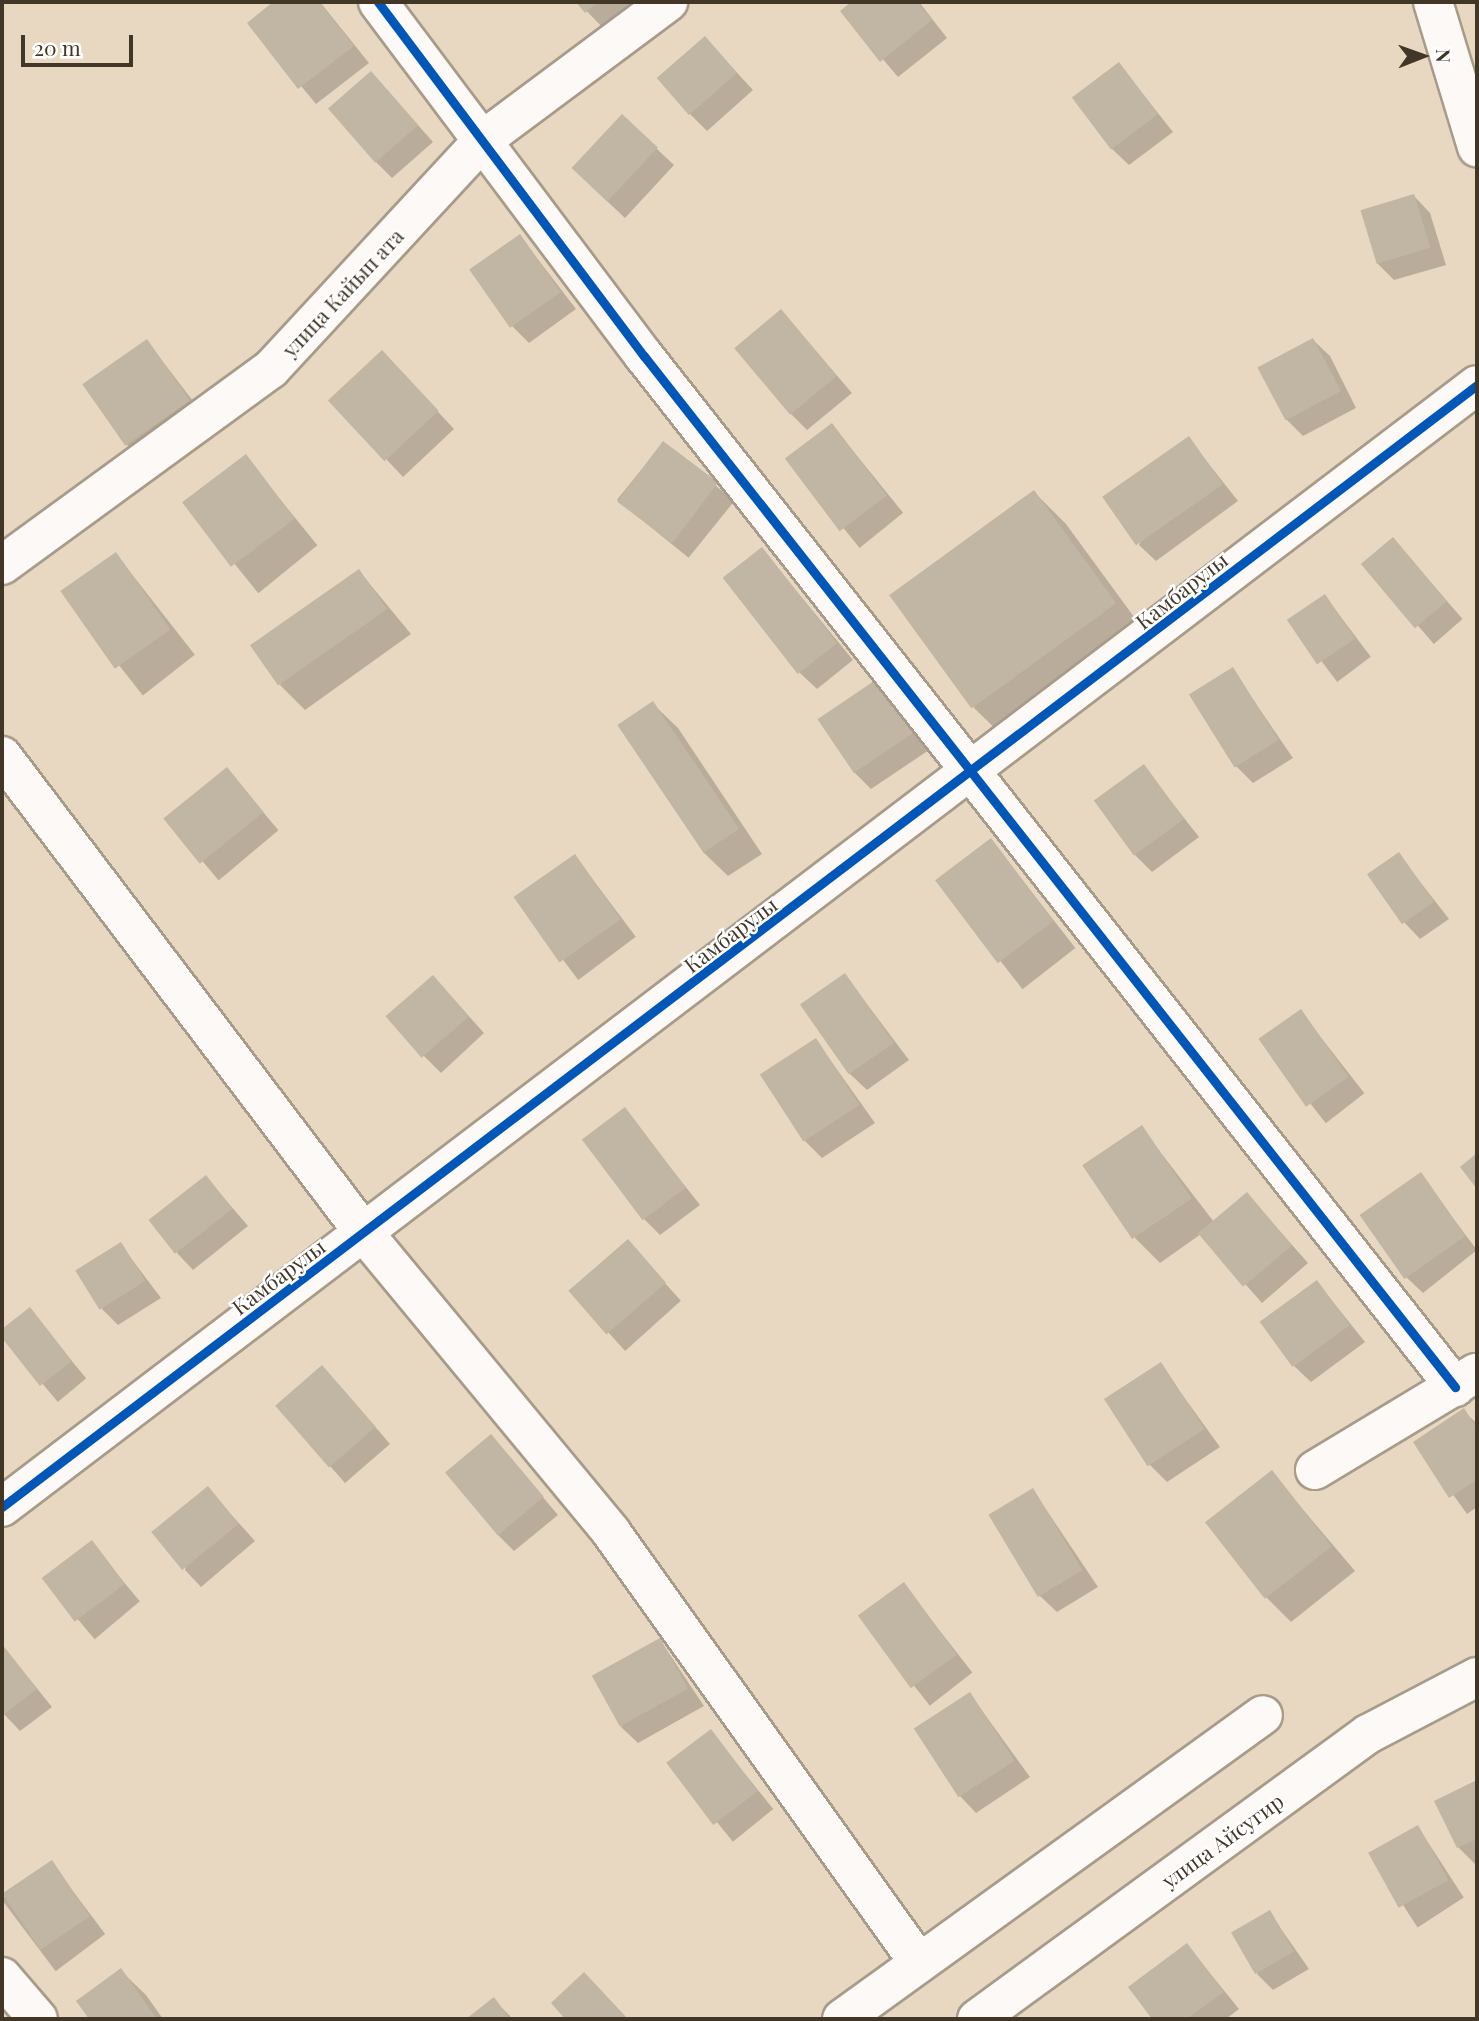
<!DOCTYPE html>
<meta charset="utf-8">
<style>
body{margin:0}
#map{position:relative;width:1479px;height:2021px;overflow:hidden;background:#e8d8c1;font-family:"Playfair Display",serif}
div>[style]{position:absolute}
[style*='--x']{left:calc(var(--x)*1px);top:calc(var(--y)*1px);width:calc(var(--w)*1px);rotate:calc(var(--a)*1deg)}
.shadow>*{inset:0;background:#0003;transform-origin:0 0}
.building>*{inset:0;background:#c1b5a3;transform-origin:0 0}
.roads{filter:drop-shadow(2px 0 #a79b89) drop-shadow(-2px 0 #a79b89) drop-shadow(0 2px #a79b89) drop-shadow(0 -2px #a79b89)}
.minor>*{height:38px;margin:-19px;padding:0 19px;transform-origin:19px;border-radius:19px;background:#fcf9f6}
.cycleway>*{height:9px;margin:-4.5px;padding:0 4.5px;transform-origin:4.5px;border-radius:4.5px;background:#0057b8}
span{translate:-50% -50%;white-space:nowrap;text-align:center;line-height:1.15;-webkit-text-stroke:5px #fff;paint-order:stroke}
.street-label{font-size:21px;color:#423727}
.frame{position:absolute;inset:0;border:4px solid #423727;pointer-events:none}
.north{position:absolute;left:1388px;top:21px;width:70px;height:70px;-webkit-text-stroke:5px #fff;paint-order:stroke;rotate:89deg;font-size:19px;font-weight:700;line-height:28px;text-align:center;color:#423727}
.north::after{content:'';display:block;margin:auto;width:24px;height:32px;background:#423727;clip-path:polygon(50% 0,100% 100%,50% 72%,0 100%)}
.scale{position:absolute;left:21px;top:35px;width:112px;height:32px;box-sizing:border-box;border:4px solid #423727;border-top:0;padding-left:9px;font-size:21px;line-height:24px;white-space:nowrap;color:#423727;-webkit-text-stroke:5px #fff;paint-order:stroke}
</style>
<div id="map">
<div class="shadow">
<div style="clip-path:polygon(276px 2px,320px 2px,369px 63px,316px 104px,249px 23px)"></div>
<div style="clip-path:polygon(578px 2px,634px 2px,603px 28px)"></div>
<div style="clip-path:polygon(854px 2px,919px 2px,947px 38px,898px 77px,842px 11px)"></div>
<div style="clip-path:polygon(705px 38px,753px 90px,707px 131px,690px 114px)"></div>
<div style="clip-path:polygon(1119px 64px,1173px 132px,1129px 165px,1112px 149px)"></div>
<div style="clip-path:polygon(387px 90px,433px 142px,392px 178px,376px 162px)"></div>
<div style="clip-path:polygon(622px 116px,674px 165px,625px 218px,591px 186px)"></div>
<div style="clip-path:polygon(1414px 196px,1430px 213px,1446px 265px,1394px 280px,1378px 264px,1362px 211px)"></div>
<div style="clip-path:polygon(520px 236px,576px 309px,529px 343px,512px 326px)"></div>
<div style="clip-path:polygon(781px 311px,852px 393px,807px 430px,791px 414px)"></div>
<div style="clip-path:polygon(1313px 340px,1330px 356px,1356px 408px,1303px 436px,1286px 419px,1259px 368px)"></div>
<div style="clip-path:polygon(147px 341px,206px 418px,144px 461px,127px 445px)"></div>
<div style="clip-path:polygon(398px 369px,454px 429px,403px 477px,387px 460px)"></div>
<div style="left:832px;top:425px;width:113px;height:56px;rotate:51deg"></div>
<div style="clip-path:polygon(1189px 439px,1238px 501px,1156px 561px,1139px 545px)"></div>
<div style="left:663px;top:443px;width:92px;height:73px;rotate:39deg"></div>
<div style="left:245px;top:456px;width:115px;height:76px;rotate:51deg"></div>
<div style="clip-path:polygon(1034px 492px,1066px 524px,1148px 636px,1007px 740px,974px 708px)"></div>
<div style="left:1393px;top:539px;width:106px;height:38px;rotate:49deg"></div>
<div style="clip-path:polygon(762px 549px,853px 660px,817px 689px,800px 673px)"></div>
<div style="left:116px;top:554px;width:128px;height:66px;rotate:52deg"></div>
<div style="clip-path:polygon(359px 571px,411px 634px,305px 710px,280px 685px)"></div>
<div style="left:1325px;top:596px;width:76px;height:42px;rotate:53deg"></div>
<div style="clip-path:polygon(1232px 669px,1293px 758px,1253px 783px,1236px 766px)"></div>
<div style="clip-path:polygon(899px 694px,935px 746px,871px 789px,854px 772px)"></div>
<div style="clip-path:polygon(653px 704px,678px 728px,762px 854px,728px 876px,703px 852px)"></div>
<div style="clip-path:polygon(1144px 767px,1199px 837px,1152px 872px,1135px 855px)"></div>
<div style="left:227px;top:769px;width:80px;height:78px;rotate:50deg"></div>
<div style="left:991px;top:840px;width:137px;height:67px;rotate:52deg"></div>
<div style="clip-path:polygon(1399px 855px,1449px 919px,1420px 939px,1404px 922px)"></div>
<div style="left:575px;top:856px;width:101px;height:72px;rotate:53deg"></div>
<div style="clip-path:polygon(845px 975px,909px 1060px,867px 1090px,850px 1074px)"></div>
<div style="clip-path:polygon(449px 994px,484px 1033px,441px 1073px,424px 1056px)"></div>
<div style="left:1301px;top:1012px;width:103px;height:49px;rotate:52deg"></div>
<div style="clip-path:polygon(816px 1040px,875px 1123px,822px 1158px,805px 1141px)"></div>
<div style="clip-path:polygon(625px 1110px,700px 1205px,660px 1235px,644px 1219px)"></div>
<div style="clip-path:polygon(1141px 1127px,1214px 1222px,1247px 1194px,1308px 1263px,1262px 1303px,1201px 1234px,1160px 1263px,1135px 1238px)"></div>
<div style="clip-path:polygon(1420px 1175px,1477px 1250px,1423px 1293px,1406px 1277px)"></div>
<div style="clip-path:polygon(206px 1177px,248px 1226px,193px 1270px,177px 1253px)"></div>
<div style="left:628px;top:1242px;width:79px;height:75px;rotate:48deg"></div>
<div style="clip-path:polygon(121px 1245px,161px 1298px,118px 1325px,102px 1309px)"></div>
<div style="clip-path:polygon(1317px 1282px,1365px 1342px,1311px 1382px,1294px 1366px)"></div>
<div style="left:29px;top:1310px;width:89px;height:37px;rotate:50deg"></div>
<div style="clip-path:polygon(1160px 1364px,1220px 1447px,1167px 1482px,1150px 1465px)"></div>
<div style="clip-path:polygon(338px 1384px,390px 1444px,345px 1483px,277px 1406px)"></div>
<div style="clip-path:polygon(1464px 1411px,1477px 1424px,1477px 1507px,1467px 1514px,1415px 1442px)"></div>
<div style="clip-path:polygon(491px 1436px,558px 1515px,514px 1551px,498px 1535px)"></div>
<div style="clip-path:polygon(1272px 1473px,1355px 1571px,1291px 1622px,1266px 1597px)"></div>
<div style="clip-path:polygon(208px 1489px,255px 1541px,201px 1587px,185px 1570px)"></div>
<div style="clip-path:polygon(1033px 1490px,1098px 1587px,1057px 1612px,1040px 1596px)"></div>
<div style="left:91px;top:1543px;width:76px;height:59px;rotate:50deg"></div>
<div style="left:904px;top:1585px;width:111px;height:54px;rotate:52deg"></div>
<div style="clip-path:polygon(660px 1640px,704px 1706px,638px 1743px,621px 1727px)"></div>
<div style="clip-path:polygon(2px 1645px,52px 1707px,20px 1731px,2px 1712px)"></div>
<div style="clip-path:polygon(970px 1694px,1030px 1777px,976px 1813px,960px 1796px)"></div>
<div style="left:711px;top:1732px;width:99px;height:52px;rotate:51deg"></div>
<div style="clip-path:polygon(1477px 1782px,1477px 1863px,1475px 1864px,1458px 1847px,1436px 1802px)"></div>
<div style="left:1418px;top:1827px;width:84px;height:55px;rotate:57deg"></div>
<div style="left:51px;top:1862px;width:90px;height:62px;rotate:53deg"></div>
<div style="clip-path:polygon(1270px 1913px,1309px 1969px,1273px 1990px,1257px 1974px)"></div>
<div style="clip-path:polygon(1187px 1945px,1239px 2009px,1226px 2019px,1154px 2019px,1130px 1988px)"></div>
<div style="clip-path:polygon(121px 1971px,146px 1995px,163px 2019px,91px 2019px,78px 2001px)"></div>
<div style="clip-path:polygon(494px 2000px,513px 2019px,469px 2019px)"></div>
</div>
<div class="building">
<div style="clip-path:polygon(273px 2px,319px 2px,354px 46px,298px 89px,247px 23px)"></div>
<div style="clip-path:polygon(576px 2px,598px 2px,585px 13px)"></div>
<div style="clip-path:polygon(851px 2px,917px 2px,932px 20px,880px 62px,840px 11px)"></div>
<div style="left:705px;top:36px;width:49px;height:64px;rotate:49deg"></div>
<div style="left:1119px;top:62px;width:65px;height:59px;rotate:53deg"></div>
<div style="left:371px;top:71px;width:72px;height:57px;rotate:49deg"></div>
<div style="left:622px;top:114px;width:49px;height:74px;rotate:43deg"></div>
<div style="left:1414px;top:194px;width:56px;height:56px;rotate:73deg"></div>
<div style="left:520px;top:234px;width:71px;height:62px;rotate:55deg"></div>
<div style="left:781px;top:309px;width:87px;height:61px;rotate:50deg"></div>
<div style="left:1313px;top:338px;width:60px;height:63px;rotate:62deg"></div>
<div style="left:147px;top:339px;width:75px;height:79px;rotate:55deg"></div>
<div style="left:382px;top:350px;width:83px;height:74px;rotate:47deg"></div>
<div style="left:832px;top:423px;width:91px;height:59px;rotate:53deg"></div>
<div style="left:1189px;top:436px;width:59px;height:106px;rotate:55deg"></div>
<div style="left:663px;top:441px;width:69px;height:76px;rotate:37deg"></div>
<div style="left:246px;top:454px;width:81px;height:80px;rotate:53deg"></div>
<div style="left:1034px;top:490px;width:140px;height:179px;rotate:54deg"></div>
<div style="left:1393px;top:537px;width:84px;height:42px;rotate:50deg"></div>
<div style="left:762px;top:547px;width:122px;height:50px;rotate:52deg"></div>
<div style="left:116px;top:552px;width:95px;height:68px;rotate:55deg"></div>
<div style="left:359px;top:569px;width:49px;height:133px;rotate:55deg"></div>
<div style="left:1325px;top:594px;width:54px;height:46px;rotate:56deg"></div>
<div style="left:1233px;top:667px;width:86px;height:52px;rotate:58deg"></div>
<div style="left:883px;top:675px;width:65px;height:79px;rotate:56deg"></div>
<div style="left:653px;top:701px;width:154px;height:43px;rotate:56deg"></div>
<div style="left:1144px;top:764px;width:68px;height:62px;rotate:54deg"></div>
<div style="left:227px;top:767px;width:58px;height:82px;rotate:51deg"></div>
<div style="left:991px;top:838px;width:104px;height:70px;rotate:53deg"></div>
<div style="left:1399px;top:852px;width:61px;height:39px;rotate:55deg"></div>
<div style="left:575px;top:854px;width:80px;height:75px;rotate:55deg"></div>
<div style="left:845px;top:973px;width:85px;height:55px;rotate:55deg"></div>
<div style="left:433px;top:975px;width:55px;height:63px;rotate:49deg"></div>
<div style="left:1301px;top:1009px;width:83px;height:52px;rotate:55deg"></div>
<div style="left:816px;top:1038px;width:80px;height:67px;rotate:57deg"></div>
<div style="left:625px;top:1107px;width:101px;height:54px;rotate:53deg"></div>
<div style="left:1142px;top:1125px;width:89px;height:72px;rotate:56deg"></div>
<div style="clip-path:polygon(1477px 1153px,1477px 1189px,1460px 1167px)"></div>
<div style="left:1421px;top:1172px;width:78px;height:75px;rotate:55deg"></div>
<div style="left:206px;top:1175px;width:43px;height:73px;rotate:52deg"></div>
<div style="left:1247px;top:1192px;width:70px;height:64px;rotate:50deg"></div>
<div style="left:628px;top:1239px;width:58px;height:79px;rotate:49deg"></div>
<div style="left:121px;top:1242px;width:46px;height:54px;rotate:58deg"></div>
<div style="left:1317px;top:1280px;width:56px;height:71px;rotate:54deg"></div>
<div style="clip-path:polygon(30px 1307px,72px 1361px,40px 1386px,2px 1338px,2px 1329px)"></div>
<div style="left:1161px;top:1362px;width:80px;height:68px;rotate:57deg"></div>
<div style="left:322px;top:1365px;width:82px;height:62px;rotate:49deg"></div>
<div style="clip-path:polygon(1464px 1408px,1477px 1429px,1477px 1480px,1449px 1498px,1413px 1442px)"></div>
<div style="left:491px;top:1434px;width:82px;height:60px;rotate:50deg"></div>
<div style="left:1272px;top:1470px;width:97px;height:85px;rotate:52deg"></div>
<div style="left:208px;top:1486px;width:49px;height:73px;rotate:51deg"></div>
<div style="left:1033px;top:1488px;width:96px;height:52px;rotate:59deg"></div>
<div style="left:92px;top:1540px;width:55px;height:63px;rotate:53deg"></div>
<div style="left:904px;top:1582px;width:90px;height:57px;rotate:54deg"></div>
<div style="left:660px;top:1638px;width:58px;height:78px;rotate:61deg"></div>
<div style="clip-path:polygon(2px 1644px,37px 1689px,2px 1716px)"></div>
<div style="left:970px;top:1692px;width:82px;height:67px;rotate:57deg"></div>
<div style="left:711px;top:1729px;width:78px;height:56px;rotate:53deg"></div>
<div style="clip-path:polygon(1477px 1780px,1477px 1839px,1457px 1848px,1434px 1801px)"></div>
<div style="left:1418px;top:1825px;width:63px;height:57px;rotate:61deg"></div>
<div style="left:52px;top:1860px;width:68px;height:60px;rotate:56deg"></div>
<div style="left:1270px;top:1910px;width:48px;height:45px;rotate:60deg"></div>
<div style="clip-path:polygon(1187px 1943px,1224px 1992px,1187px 2019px,1152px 2019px,1128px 1987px)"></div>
<div style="clip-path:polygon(121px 1968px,157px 2019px,89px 2019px,76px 2001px)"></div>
<div style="clip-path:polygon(584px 1972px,628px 2019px,565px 2019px,551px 2003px)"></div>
<div style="clip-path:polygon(494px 1997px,510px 2019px,466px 2019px)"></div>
</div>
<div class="roads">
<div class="minor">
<div style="--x:378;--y:2;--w:443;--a:53.1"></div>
<div style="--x:644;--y:356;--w:1312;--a:51.81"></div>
<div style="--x:1433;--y:2;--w:152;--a:73.1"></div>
<div style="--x:2;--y:565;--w:333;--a:-36.1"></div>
<div style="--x:271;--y:369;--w:312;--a:-47.2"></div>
<div style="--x:483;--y:140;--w:231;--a:-36.7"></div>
<div style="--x:2;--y:756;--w:599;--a:52.8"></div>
<div style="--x:364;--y:1233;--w:388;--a:50.4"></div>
<div style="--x:611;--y:1532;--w:526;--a:54.44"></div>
<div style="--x:1315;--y:1470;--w:188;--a:-31.1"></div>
<div style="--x:2;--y:1507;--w:1853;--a:-37.26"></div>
<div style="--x:2;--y:1977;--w:55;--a:49.4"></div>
<div style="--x:842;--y:2019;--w:519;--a:-35.83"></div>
<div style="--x:977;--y:2019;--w:484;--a:-36.1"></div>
<div style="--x:1368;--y:1734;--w:123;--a:-27.6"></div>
</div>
</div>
<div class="cycleway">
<div style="--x:378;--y:2;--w:443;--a:53.1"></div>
<div style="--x:644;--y:356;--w:1312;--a:51.81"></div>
<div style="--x:2;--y:1507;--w:1853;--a:-37.26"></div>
</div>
<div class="street-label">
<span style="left:342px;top:292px;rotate:-47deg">улица Кайып ата</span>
<span style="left:1181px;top:590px;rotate:-38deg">Камбарулы</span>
<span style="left:730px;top:934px;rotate:-37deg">Камбарулы</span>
<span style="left:278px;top:1276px;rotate:-37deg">Камбарулы</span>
<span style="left:1222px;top:1840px;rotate:-36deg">улица Айсугир</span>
</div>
<div class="frame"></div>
<div class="north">N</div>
<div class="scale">20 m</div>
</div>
